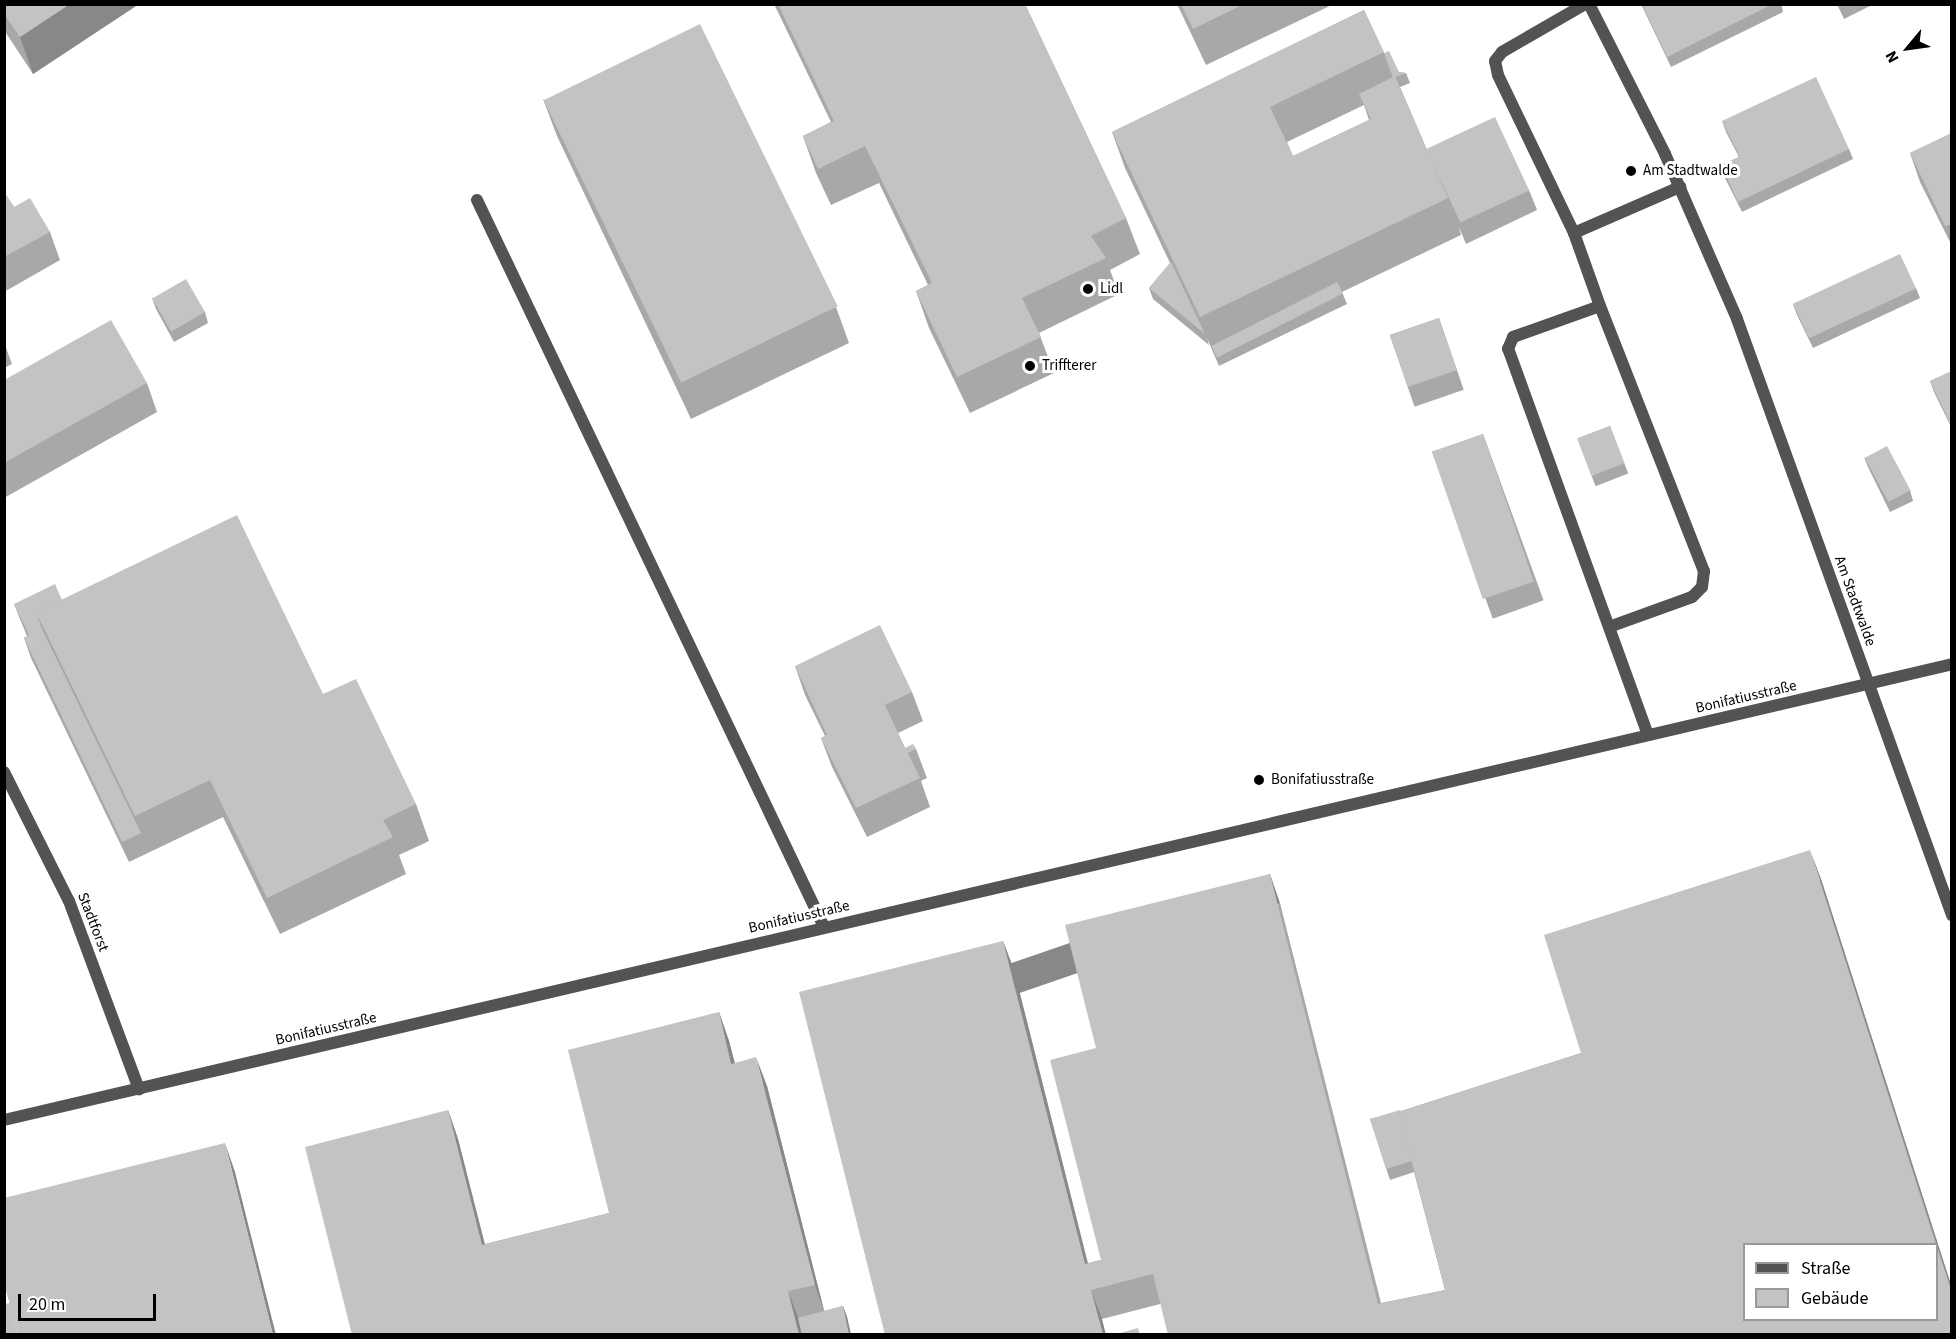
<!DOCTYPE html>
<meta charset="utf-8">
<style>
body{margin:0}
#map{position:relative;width:1956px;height:1339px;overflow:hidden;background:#fff;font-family:"Source Sans 3",sans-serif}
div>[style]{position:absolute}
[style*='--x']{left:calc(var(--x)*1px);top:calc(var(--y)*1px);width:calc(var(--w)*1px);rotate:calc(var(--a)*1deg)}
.service>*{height:12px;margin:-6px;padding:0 6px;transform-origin:6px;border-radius:6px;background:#535353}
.minor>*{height:12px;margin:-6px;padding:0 6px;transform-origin:6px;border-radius:6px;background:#535353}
.wall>*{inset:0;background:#a8a8a8;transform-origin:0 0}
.shaded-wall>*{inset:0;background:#888;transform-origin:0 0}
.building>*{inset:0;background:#c3c3c3;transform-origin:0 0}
.dots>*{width:16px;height:16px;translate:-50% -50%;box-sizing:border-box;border:3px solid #fff;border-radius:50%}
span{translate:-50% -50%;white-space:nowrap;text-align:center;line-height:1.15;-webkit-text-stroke:6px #fff;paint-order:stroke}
.poi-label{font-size:15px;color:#000}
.left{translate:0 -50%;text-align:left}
.street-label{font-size:15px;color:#000}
.frame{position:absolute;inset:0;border:6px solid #000;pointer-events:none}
.legend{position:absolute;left:1743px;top:1243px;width:195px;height:78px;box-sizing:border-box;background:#fff;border:2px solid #999;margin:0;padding:8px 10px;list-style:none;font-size:18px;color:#000}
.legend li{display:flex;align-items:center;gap:12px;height:30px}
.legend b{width:30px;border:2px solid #999}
.north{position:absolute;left:1878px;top:18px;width:60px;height:60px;-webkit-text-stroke:4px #fff;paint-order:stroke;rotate:241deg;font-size:16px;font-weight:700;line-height:24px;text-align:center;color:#000}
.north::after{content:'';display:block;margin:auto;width:21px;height:27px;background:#000;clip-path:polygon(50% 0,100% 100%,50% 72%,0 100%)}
.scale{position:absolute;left:18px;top:1294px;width:138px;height:27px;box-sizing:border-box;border:3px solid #000;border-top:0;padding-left:8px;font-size:18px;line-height:21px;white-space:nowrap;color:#000;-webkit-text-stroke:4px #fff;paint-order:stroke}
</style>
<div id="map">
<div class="service">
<div style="--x:477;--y:200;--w:806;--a:64.48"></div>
<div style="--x:1574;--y:233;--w:175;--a:-115.7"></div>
<div style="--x:1498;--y:75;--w:14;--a:-102"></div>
<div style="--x:1495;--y:61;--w:11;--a:-52"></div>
<div style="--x:1502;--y:52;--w:96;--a:-30"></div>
<div style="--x:1600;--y:306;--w:285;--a:68.6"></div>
<div style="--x:1704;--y:571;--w:16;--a:97"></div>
<div style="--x:1702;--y:587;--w:14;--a:135"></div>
<div style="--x:1692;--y:597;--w:88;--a:160.1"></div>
<div style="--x:1648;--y:735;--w:411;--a:-109.9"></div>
<div style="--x:1508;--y:349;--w:13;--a:-67"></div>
<div style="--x:1513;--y:337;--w:92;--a:-19.6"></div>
<div style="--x:1600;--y:306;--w:77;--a:-109.6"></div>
<div style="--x:1574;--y:233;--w:116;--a:-23.5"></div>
</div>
<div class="minor">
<div style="--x:1589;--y:4;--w:168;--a:63.1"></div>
<div style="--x:1665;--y:154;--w:180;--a:66.4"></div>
<div style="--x:1737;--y:319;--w:634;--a:70.16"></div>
<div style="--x:4;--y:772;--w:144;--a:63.3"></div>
<div style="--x:69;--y:901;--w:201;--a:69.6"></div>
<div style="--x:4;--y:1120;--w:2001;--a:-13.17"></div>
</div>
<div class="wall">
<div style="clip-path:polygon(4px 4px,139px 4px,33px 74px,4px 30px)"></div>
<div style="clip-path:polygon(774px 4px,1025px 4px,1126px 218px,1140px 254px,1110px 270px,1119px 294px,1039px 333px,1054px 373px,970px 413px,929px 328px,916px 291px,928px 285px,879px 183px,831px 205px,816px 173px,803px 136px,831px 122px)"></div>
<div style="clip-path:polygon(1177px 4px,1334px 4px,1206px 65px)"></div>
<div style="clip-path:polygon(1641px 4px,1781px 4px,1783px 12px,1671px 67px)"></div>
<div style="clip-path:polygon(1837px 4px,1874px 4px,1844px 19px)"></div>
<div style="clip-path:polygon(evenodd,1364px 10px,1384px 53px,1399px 72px,1406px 73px,1410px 83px,1400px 87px,1427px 150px,1529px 190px,1537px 210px,1466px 244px,1459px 227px,1461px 235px,1342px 292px,1347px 304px,1219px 366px,1207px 338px,1209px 345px,1153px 299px,1149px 288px,1170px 263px,1125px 168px,1112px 132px,1364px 10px,1364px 105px,1369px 120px,1293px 156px,1287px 142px,1364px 105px)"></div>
<div style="clip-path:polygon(543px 99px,836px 307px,849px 343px,691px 419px,557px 136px)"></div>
<div style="clip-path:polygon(1722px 121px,1849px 149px,1853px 159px,1742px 212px,1724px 176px,1721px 165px,1739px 157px,1726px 132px)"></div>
<div style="clip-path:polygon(1952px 133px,1952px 246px,1920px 182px,1910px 153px)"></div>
<div style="clip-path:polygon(4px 192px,14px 207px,50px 232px,60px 260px,4px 292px)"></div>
<div style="clip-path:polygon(1916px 288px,1920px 298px,1813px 348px,1797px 315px,1793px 304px)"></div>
<div style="clip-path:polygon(152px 298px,205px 312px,208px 323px,174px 342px,156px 309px)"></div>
<div style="left:1439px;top:318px;width:76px;height:52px;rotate:71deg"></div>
<div style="clip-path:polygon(4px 342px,12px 364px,4px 368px)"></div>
<div style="clip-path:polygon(1952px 371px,1952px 429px,1934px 392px,1930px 381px)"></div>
<div style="clip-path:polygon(4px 376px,6px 379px,147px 383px,157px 412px,4px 498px)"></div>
<div style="left:1610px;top:426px;width:51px;height:35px;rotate:69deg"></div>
<div style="left:1483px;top:434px;width:177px;height:54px;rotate:70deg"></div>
<div style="clip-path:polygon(1864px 457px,1910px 490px,1913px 501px,1890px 512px,1868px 467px)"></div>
<div style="clip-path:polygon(62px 600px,323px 694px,416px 804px,429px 841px,399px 855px,406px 874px,280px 934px,223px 817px,129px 862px,31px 658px,24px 638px,27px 636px,22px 624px,14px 604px)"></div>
<div style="clip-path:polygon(795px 666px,912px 692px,923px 721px,898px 733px,905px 748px,916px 749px,927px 778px,921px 781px,930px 807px,867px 837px,832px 767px,821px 738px,825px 736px,805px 695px)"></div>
<div style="clip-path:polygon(1821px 879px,1952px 1288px,1952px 1335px,1160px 1304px,1102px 1319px,885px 1335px,1003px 941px,1014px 970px,1088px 1263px,1101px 1260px,1096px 1048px,1280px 903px,1381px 1303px,1445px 1290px,1414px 1172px,1390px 1180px,1370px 1119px,1401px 1111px,1581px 1053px)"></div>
<div style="clip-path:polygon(719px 1012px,729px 1041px,735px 1063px,767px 1086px,824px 1311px,843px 1306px,847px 1317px,851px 1335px,352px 1335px,448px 1110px,458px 1139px,485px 1244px,609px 1213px)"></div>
</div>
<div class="shaded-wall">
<div style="clip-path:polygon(70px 4px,139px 4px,33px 74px,20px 37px)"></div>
<div style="clip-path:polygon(1810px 850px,1821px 879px,1952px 1288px,1952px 1292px)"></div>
<div style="left:1270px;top:874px;width:31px;height:443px;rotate:71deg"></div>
<div style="clip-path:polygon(1003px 941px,1014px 970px,1094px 1289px,1085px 1264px)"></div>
<div style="clip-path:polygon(719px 1012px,729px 1041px,742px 1093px,731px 1064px)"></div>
<div style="clip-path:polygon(756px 1057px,767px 1086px,825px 1314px,815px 1285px)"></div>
<div style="clip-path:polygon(448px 1110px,458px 1139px,492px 1274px,482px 1245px)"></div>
<div style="clip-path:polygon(225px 1143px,235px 1172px,276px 1335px,273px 1335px)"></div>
<div style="clip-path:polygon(1091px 1290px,1102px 1319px,1106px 1335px,1103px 1335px)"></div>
<div style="clip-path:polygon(788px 1291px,799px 1320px,803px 1335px,799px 1335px)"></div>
<div style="clip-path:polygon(843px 1306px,847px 1317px,851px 1335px,849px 1335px)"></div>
</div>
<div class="building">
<div style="clip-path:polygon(4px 4px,70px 4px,20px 37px,4px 14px)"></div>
<div style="clip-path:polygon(778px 4px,1025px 4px,1126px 218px,1091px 236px,1106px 258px,1022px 298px,1041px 337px,957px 377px,916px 291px,932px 283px,865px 146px,818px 169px,803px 136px,834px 121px)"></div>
<div style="clip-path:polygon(1181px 4px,1244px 4px,1193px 29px)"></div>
<div style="clip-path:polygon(1642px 4px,1773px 4px,1667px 57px)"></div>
<div style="clip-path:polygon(1364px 10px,1384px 52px,1270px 107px,1293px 156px,1371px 119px,1359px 94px,1395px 76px,1448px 198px,1200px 317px,1112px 132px)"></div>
<div style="left:700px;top:24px;width:314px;height:174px;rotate:64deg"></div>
<div style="clip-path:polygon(1389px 51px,1399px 72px,1406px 73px,1396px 77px,1395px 76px,1393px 78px,1384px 53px)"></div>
<div style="clip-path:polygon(1816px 77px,1849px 149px,1738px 202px,1721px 165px,1740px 157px,1722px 121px)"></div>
<div style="left:1495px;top:117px;width:81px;height:76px;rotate:65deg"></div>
<div style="clip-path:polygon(1952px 133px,1952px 224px,1945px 226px,1910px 153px)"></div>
<div style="clip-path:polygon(4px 192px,14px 207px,30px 198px,50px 232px,4px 257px)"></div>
<div style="left:1900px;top:254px;width:38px;height:118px;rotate:65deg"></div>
<div style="clip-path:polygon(1171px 262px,1205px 334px,1149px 288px)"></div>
<div style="left:186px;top:279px;width:38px;height:39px;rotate:60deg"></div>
<div style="left:1337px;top:282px;width:13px;height:141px;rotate:63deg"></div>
<div style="left:1439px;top:318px;width:55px;height:52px;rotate:71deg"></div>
<div style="clip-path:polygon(111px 320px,147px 383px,4px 463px,4px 376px,6px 379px)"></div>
<div style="clip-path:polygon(1952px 371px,1952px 427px,1930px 381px)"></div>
<div style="left:1610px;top:426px;width:40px;height:35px;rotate:69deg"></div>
<div style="left:1483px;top:434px;width:156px;height:54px;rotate:71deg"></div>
<div style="left:1887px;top:446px;width:50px;height:25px;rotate:62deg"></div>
<div style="clip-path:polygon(237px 515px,323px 694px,356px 679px,416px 804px,383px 820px,393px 837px,267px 898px,210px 780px,135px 816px,36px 612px)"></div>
<div style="clip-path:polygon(55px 584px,62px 600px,36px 612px,42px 629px,141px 833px,122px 842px,24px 638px,29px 635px,14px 604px)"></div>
<div style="clip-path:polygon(880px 625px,912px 692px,885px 705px,905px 748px,913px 744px,916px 749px,908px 753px,920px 778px,856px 808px,821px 738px,827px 735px,795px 666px)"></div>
<div style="clip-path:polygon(1810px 850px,1936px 1245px,1744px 1245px,1744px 1320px,1936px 1320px,1936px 1245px,1952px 1292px,1952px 1335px,1168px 1335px,1153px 1274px,1091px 1290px,1103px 1335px,885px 1335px,799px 992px,1003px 941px,1085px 1264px,1101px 1260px,1050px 1060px,1096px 1048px,1065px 925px,1270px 874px,1378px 1304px,1445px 1290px,1399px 1112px,1581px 1053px,1544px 935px)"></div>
<div style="clip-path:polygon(719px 1012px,731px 1064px,756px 1057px,815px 1285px,788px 1291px,799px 1335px,352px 1335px,305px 1147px,448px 1110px,482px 1245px,609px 1213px,568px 1050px)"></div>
<div style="clip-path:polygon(1400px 1110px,1401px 1111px,1399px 1112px,1412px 1161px,1386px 1169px,1370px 1119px)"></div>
<div style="clip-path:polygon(225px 1143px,273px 1335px,18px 1335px,4px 1283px,4px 1198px)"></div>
<div style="clip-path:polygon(10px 1303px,18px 1335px,4px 1335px,4px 1304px)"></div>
<div style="clip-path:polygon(843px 1306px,849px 1335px,802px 1335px,798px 1318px)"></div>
<div style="clip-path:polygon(1138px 1328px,1140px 1335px,1113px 1335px)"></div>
</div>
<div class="dots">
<div style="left:1631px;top:171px;background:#000"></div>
<div style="left:1088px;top:289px;background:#000"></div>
<div style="left:1030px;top:366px;background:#000"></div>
<div style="left:1259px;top:780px;background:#000"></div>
</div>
<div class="poi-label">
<span class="left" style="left:1643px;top:171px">Am Stadtwalde</span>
<span class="left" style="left:1100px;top:289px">Lidl</span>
<span class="left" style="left:1042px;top:366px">Triffterer</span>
<span class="left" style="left:1271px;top:780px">Bonifatiusstraße</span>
</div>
<div class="street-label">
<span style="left:1855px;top:601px;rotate:70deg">Am Stadtwalde</span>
<span style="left:1746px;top:697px;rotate:-13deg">Bonifatiusstraße</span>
<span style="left:799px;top:917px;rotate:-13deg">Bonifatiusstraße</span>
<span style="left:93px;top:922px;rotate:69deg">Stadtforst</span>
<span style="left:326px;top:1029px;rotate:-13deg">Bonifatiusstraße</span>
</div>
<div class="frame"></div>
<ul class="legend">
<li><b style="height:8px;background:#535353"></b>Straße</li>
<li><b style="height:16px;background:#c3c3c3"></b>Gebäude</li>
</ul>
<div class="north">N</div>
<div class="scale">20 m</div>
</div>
